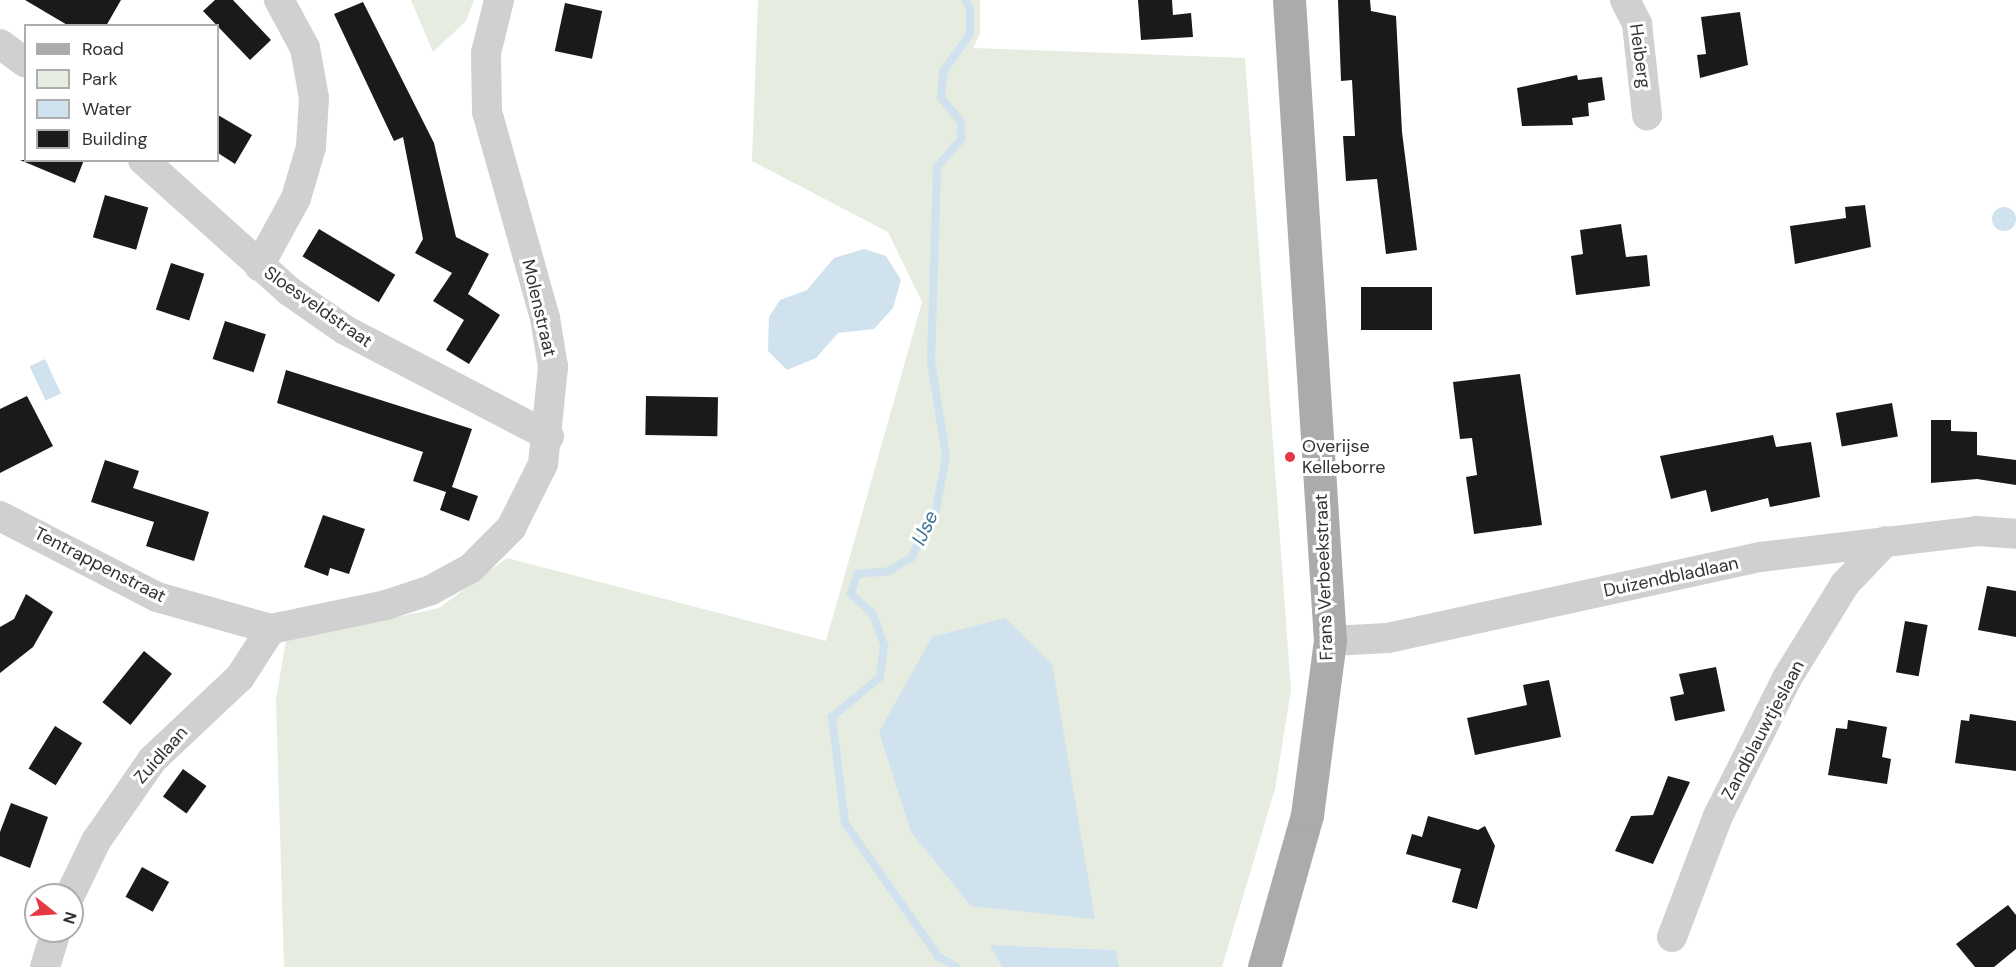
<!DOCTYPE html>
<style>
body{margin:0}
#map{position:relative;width:2016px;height:967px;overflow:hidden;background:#fff;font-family:"DM Sans",sans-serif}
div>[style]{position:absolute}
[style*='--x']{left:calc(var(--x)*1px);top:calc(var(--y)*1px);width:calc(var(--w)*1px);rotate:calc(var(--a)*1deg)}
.green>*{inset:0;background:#e6ecdf}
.water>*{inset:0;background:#cfe2ee;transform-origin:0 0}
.round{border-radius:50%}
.stream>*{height:8px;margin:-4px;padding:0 4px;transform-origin:4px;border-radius:4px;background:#cfe2ee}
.building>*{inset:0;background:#1a1a1a;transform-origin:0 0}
.minor>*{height:30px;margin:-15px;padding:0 15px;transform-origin:15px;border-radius:15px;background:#d0d0d0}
.major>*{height:33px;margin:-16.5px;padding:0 16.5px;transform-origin:16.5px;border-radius:16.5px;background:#ababab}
.dots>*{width:16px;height:16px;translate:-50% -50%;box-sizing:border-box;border:3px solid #fff;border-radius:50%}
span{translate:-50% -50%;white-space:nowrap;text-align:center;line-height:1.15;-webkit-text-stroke:6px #fff;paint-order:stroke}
.street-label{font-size:18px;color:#333}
.poi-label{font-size:18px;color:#333}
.left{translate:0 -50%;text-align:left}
.water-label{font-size:20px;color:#3f7597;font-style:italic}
.legend{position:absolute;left:24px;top:24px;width:195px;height:138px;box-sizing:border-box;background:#fff;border:2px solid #adadad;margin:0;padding:8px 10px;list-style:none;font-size:18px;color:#333}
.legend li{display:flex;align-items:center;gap:12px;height:30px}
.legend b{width:30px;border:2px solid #adadad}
.north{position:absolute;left:24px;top:883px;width:60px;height:60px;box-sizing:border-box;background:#fff;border:2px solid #adadad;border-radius:50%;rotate:107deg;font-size:16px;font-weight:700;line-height:24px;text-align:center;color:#333}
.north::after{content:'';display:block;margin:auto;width:21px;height:27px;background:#e63946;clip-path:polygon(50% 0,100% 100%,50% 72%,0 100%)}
</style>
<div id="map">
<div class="green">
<div style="clip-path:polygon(411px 0,474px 0,466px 21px,433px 52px)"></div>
<div style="clip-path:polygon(758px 0,980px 0,980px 34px,973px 48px,1245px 58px,1291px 690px,1275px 789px,1222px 967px,1119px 967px,1116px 950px,991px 945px,1002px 967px,284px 967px,276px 699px,286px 641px,439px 608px,507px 558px,826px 641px,922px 302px,888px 232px,752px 161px)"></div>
</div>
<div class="water">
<div class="round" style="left:1992px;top:207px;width:24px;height:24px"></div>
<div style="clip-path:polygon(864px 249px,886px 256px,901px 280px,893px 308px,874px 329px,838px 333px,816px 358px,787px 370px,768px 351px,769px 317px,780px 300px,807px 290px,834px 258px)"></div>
<div style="left:45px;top:359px;width:38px;height:17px;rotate:65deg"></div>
<div style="clip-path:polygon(1005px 618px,1052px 664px,1095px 919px,971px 906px,911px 832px,879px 732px,932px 637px)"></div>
<div style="clip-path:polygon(990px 945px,1116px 950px,1119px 967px,1002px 967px)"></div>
</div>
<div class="stream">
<div style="--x:956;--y:967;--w:21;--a:-149"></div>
<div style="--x:938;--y:956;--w:162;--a:-125"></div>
<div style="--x:845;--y:823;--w:107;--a:-97"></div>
<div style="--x:832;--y:717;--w:62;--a:-39.8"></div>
<div style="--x:880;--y:677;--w:32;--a:-83"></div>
<div style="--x:884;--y:645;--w:33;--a:-110"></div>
<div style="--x:873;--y:614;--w:30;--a:-138"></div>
<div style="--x:851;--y:594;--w:21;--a:-73"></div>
<div style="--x:857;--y:574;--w:32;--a:-5"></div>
<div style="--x:889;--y:571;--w:26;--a:-31"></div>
<div style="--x:911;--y:558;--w:54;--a:-62.5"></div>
<div style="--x:936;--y:510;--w:55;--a:-79.5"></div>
<div style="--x:946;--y:456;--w:96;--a:-99"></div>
<div style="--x:931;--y:361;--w:194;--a:-88.2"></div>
<div style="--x:937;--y:167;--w:37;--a:-49"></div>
<div style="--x:961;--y:139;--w:17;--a:-90"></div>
<div style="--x:961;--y:122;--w:32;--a:-129"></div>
<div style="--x:941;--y:97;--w:25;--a:-85"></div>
<div style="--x:943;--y:72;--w:47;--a:-54.6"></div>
<div style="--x:970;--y:34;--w:26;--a:-90"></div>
<div style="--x:970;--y:8;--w:9;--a:-122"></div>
</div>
<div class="building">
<div style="clip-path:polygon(25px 0,121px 0,106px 26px,69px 26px)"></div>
<div style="clip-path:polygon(215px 0,233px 0,271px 40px,250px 60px,203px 11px)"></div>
<div style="clip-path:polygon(1138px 0,1172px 0,1173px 15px,1191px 13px,1193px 37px,1141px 40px)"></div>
<div style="clip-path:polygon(1338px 0,1370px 0,1371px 11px,1396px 16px,1402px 132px,1417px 250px,1386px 254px,1377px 179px,1346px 181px,1343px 136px,1355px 136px,1352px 80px,1341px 81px)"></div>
<div style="clip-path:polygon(363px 2px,434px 143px,456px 237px,489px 254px,468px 294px,500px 315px,469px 364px,446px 350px,464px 320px,433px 301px,452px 273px,415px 253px,423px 239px,403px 137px,394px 141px,334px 14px)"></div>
<div style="left:565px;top:3px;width:38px;height:49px;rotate:12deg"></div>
<div style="clip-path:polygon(1740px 12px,1748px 65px,1700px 78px,1697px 55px,1706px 54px,1701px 17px)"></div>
<div style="clip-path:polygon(1577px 75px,1578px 80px,1602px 77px,1605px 100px,1588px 103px,1589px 116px,1572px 118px,1573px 125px,1522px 126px,1517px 88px)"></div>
<div style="clip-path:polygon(218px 115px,252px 135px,235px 164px,218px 153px)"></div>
<div style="clip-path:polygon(20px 160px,84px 160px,75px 183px)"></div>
<div style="left:105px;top:195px;width:45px;height:44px;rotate:16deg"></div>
<div style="clip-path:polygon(1865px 205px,1871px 247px,1795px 264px,1790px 226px,1846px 218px,1845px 207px)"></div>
<div style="clip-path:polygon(1621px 224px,1626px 257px,1647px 255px,1650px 286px,1576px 295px,1571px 256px,1583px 254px,1580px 230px)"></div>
<div style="left:319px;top:229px;width:89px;height:32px;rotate:31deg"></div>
<div style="left:171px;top:263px;width:35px;height:49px;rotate:18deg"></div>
<div style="left:1432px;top:287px;width:43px;height:71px;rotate:90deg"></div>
<div style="left:225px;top:321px;width:43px;height:40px;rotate:18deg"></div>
<div style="clip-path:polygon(286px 370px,472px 429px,452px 487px,478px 496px,469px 521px,440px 510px,446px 492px,413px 481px,423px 452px,277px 403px)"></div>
<div style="clip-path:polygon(1520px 374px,1542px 525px,1474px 534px,1466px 477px,1477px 475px,1472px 438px,1460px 439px,1453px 382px)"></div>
<div style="clip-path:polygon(27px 396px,53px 446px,0 473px,0 409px)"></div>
<div style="left:646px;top:396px;width:72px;height:39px;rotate:1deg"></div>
<div style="left:1892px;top:403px;width:34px;height:57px;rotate:80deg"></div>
<div style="clip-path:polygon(1931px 420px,1951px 420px,1951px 431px,1977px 432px,1977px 455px,2016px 460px,2016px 485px,1977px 479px,1931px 483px)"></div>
<div style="clip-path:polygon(1773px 435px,1776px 447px,1811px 442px,1820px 497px,1770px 507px,1768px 498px,1711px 512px,1706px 490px,1671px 499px,1660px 456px)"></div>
<div style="clip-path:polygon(105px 460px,139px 471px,133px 488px,209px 512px,194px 561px,146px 546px,154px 522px,91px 502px)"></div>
<div style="clip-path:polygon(323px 515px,365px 529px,349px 574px,330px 568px,328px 576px,304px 567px)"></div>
<div style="clip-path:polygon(1987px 586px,2016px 591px,2016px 637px,1978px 630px)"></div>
<div style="clip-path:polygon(26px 594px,53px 612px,33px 647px,0 673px,0 627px,14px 619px)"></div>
<div style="left:1905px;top:621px;width:23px;height:52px;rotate:10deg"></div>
<div style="left:144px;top:651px;width:36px;height:66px;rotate:39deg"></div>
<div style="clip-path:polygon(1716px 667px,1725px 711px,1675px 721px,1670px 697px,1684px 694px,1679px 674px)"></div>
<div style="clip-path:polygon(1549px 680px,1561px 737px,1475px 755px,1467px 718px,1527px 705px,1523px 685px)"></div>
<div style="clip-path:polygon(1970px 714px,2016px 721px,2016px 771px,1955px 763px,1961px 720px,1969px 721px)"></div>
<div style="clip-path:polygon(1848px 720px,1887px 727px,1882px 757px,1891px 759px,1887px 784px,1828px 775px,1836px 728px,1847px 729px)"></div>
<div style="left:55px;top:726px;width:32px;height:50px;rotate:32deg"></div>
<div style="left:183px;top:769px;width:29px;height:34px;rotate:36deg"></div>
<div style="clip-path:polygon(1668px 776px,1690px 782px,1653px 864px,1615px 851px,1631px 816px,1653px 815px)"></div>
<div style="clip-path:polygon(11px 803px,48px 817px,30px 868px,0 856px,0 832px)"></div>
<div style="clip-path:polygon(1428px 816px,1478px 830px,1485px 826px,1495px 846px,1477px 909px,1452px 902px,1461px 869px,1406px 854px,1412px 834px,1422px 837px)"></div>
<div style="left:142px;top:867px;width:31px;height:34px;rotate:29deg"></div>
<div style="clip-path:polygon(2008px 905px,2016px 915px,2016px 949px,1994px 967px,1975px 967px,1956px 944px)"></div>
</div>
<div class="minor">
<div style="--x:1625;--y:0;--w:27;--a:63"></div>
<div style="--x:1637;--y:24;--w:92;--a:83.7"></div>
<div style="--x:0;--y:44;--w:32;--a:36"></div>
<div style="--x:143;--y:160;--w:196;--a:41.9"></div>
<div style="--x:289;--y:291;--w:68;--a:34.9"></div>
<div style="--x:345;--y:330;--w:230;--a:27.5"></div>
<div style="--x:259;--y:266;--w:77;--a:-61.4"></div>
<div style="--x:296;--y:198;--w:53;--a:-73.6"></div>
<div style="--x:311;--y:147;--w:49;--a:-86.5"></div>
<div style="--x:314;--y:98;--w:51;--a:-100.2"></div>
<div style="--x:305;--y:48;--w:55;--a:-118.4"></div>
<div style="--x:0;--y:516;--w:177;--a:27.3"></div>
<div style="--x:157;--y:597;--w:118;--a:15.7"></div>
<div style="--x:271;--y:629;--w:117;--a:-11.8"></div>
<div style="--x:386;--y:605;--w:47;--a:-18.4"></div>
<div style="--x:431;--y:590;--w:46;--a:-28.8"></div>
<div style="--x:471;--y:568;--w:57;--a:-45"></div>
<div style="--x:511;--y:528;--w:72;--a:-63.4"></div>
<div style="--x:543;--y:464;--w:98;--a:-84.1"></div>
<div style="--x:553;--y:367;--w:50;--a:-99.3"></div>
<div style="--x:545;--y:318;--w:214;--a:-105.7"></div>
<div style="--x:487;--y:112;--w:59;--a:-91"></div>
<div style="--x:486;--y:53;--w:55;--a:-76.2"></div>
<div style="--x:1330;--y:641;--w:58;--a:-3"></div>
<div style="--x:1388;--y:638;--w:381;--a:-12.3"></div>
<div style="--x:1760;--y:557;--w:219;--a:-6.8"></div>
<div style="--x:1977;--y:531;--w:39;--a:4"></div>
<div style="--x:70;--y:895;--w:60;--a:-64.3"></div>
<div style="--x:96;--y:841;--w:98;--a:-55.3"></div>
<div style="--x:152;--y:760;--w:121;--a:-43.3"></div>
<div style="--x:240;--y:677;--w:57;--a:-57.1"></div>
<div style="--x:1672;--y:937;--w:129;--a:-69.2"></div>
<div style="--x:1718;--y:816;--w:154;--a:-63.4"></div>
<div style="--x:1787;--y:678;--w:110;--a:-58.3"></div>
<div style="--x:1845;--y:584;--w:59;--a:-46.4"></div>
<div style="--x:45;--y:967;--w:38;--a:-73"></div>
</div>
<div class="major">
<div style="--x:1264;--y:967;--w:158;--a:-74.2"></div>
<div style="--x:1307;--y:815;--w:176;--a:-82.5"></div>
<div style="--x:1330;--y:641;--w:642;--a:-93.66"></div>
</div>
<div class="dots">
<div style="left:1290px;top:457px;background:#e63946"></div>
</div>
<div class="street-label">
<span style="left:1640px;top:56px;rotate:82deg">Heiberg</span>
<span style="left:318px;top:307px;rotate:35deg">Sloesveldstraat</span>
<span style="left:539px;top:308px;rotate:77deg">Molenstraat</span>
<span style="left:100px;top:565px;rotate:27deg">Tentrappenstraat</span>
<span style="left:1324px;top:577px;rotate:-92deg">Frans Verbeekstraat</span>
<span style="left:1671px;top:577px;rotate:-12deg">Duizendbladlaan</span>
<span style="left:1763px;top:730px;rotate:-62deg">Zandblauwtjeslaan</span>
<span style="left:161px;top:755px;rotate:-48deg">Zuidlaan</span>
</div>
<div class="poi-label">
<span class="left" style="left:1302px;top:457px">Overijse<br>Kelleborre</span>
</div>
<div class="water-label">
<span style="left:925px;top:528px;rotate:-65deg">IJse</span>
</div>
<ul class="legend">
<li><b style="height:8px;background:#ababab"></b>Road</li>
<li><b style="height:16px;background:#e6ecdf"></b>Park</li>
<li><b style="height:16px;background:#cfe2ee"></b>Water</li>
<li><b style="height:16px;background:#1a1a1a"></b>Building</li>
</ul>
<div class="north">N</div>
</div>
